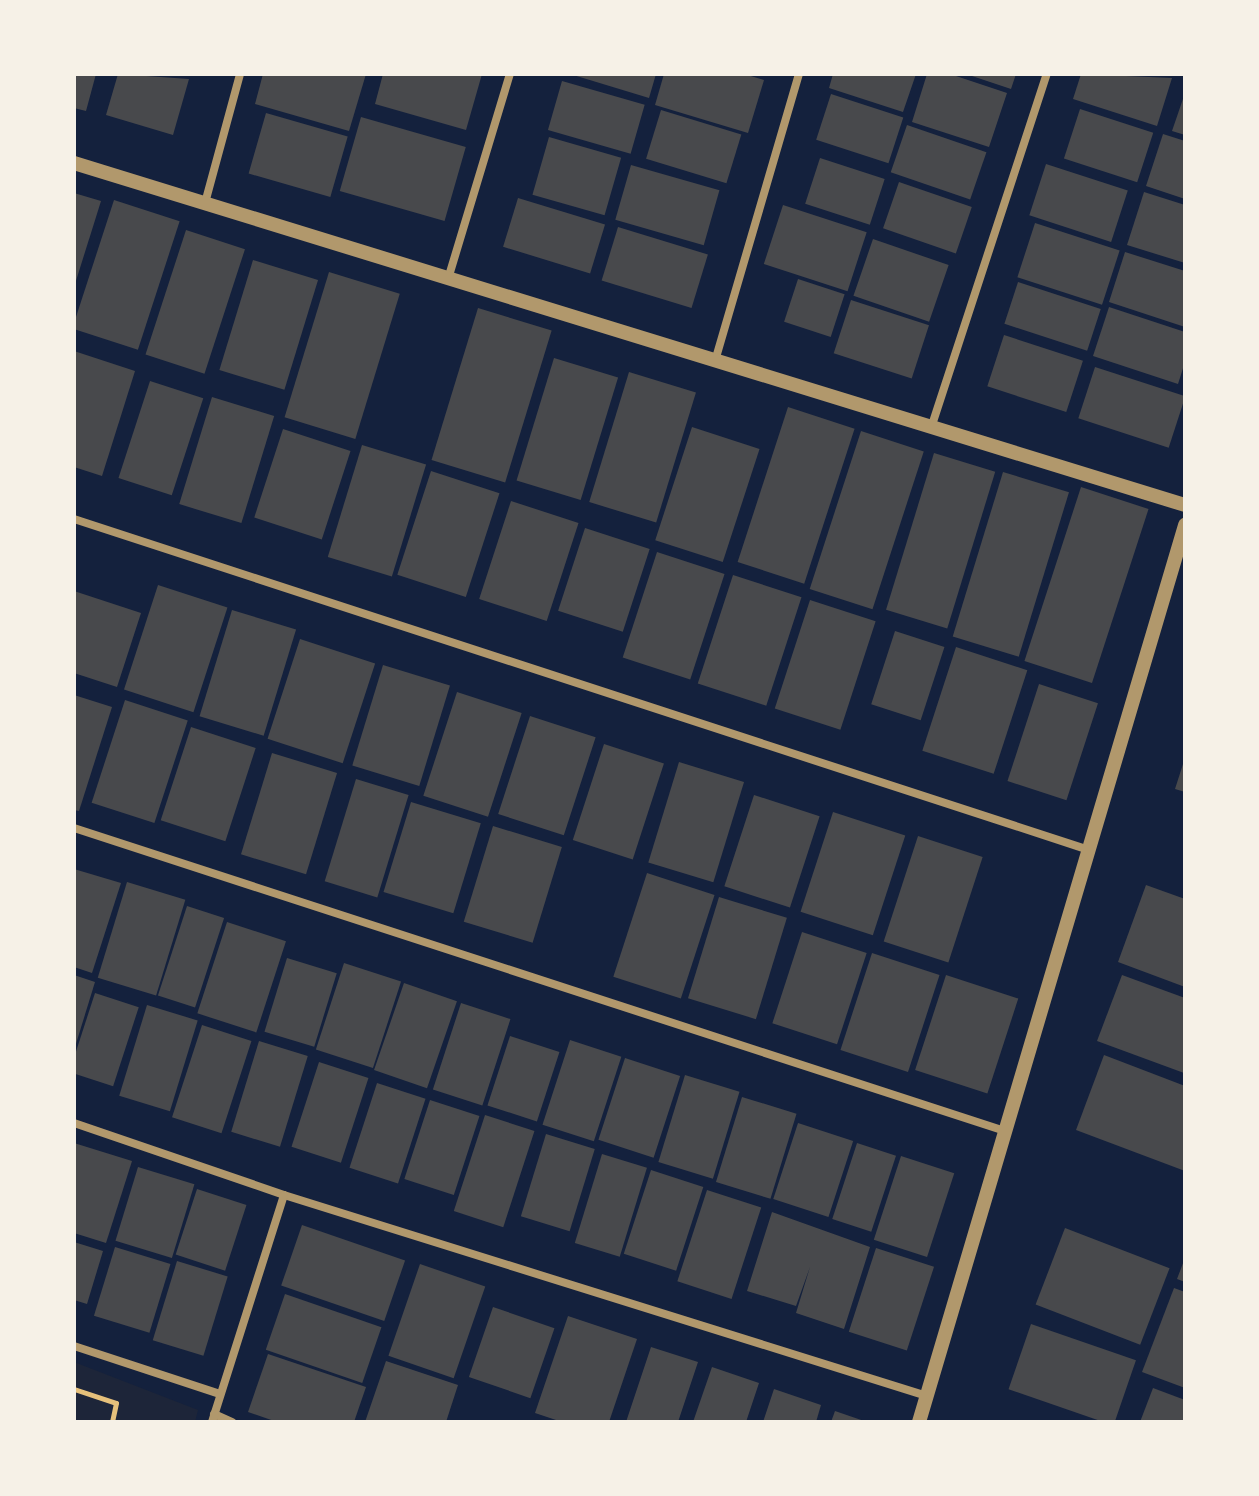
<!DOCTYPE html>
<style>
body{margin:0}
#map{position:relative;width:1259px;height:1496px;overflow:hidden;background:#14213d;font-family:"Exo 2",sans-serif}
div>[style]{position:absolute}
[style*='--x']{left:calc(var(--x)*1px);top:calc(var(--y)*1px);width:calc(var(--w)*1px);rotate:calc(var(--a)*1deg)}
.green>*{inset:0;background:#1d2539}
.building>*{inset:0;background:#48494c;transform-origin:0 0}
.path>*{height:5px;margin:-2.5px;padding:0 2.5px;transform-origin:2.5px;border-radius:2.5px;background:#e5c07b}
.minor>*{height:8px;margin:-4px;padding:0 4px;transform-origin:4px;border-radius:4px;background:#b1986c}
.tertiary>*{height:14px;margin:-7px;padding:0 7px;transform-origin:7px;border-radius:7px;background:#b1986c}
span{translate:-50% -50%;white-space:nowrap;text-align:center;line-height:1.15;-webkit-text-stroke:6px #f6f1e7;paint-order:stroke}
.frame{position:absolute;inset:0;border:76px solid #f6f1e7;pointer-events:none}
</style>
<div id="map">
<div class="green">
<div style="clip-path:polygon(74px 1362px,198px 1410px,195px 1422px,74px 1422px)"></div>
</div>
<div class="building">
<div style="clip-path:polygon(74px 74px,96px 74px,86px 111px,74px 108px)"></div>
<div style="clip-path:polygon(118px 74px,189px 79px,173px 135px,106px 115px)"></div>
<div style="clip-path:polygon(263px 74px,366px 74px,349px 131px,255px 104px)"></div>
<div style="clip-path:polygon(383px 74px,482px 74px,466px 130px,375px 104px)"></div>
<div style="clip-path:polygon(570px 74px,656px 74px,649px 98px)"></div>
<div style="clip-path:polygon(664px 74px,744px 74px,764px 80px,748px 133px,655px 105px)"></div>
<div style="clip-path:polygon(833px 74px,916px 74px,903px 112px,829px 88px)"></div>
<div style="clip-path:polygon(927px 74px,950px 74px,1007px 93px,989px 147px,912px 122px)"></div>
<div style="clip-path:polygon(966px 74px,1016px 74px,1011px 89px)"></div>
<div style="clip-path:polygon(1081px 74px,1172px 78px,1157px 126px,1073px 99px)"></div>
<div style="left:562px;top:81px;width:86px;height:51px;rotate:16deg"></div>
<div style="clip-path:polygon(1185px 93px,1185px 135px,1172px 131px)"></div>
<div style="left:831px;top:94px;width:76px;height:48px;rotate:18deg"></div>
<div style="left:1080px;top:109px;width:77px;height:52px;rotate:18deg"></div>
<div style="left:661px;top:110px;width:84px;height:51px;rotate:17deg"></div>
<div style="left:266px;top:113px;width:85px;height:63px;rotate:16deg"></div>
<div style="left:361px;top:117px;width:109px;height:77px;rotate:16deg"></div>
<div style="left:907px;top:125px;width:84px;height:50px;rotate:19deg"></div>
<div style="clip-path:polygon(1163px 134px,1185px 141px,1185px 199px,1146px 186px)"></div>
<div style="left:549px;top:137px;width:75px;height:60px;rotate:16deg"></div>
<div style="left:820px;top:158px;width:68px;height:48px;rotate:18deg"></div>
<div style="left:1046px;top:164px;width:86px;height:54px;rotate:18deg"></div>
<div style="left:631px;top:165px;width:92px;height:57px;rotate:16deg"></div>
<div style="left:899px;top:182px;width:77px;height:49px;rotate:19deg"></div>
<div style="clip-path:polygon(1144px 192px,1185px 205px,1185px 263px,1127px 245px)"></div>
<div style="clip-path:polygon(74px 193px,101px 201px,75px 284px,74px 284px)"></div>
<div style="left:518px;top:198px;width:91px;height:51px;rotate:17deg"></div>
<div style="left:114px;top:200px;width:69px;height:135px;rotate:18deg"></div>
<div style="left:783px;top:205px;width:88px;height:62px;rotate:18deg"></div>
<div style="left:1035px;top:223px;width:89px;height:57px;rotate:18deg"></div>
<div style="left:618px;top:227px;width:94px;height:56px;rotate:17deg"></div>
<div style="left:186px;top:230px;width:62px;height:131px;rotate:18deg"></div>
<div style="left:873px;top:239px;width:80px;height:60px;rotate:19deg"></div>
<div style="clip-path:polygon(1125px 252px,1185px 271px,1185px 327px,1109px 302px)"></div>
<div style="left:253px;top:260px;width:68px;height:115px;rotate:17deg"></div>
<div style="left:329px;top:272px;width:74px;height:152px;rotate:17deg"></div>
<div style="left:798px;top:279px;width:49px;height:45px;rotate:18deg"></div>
<div style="left:1018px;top:282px;width:87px;height:44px;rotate:18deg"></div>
<div style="left:851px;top:300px;width:82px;height:56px;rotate:18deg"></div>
<div style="clip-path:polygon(1109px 307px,1185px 332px,1185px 362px,1178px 384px,1093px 356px)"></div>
<div style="left:478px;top:308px;width:77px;height:159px;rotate:17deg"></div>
<div style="left:1004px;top:335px;width:83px;height:54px;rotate:18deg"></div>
<div style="clip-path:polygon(74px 351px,135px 371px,102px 476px,74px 467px)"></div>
<div style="left:554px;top:358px;width:67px;height:128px;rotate:17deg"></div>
<div style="left:1095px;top:367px;width:95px;height:54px;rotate:18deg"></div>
<div style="left:629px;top:372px;width:70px;height:136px;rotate:17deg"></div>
<div style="left:150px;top:381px;width:56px;height:102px;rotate:18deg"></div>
<div style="left:212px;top:397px;width:65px;height:112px;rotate:17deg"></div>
<div style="left:788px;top:407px;width:70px;height:163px;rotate:18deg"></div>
<div style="left:692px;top:427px;width:71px;height:119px;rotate:18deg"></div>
<div style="left:283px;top:429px;width:71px;height:93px;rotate:18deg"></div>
<div style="left:861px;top:431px;width:66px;height:166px;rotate:18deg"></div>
<div style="left:362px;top:445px;width:67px;height:117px;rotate:17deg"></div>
<div style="left:934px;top:453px;width:64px;height:164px;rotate:17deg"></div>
<div style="left:431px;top:471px;width:72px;height:109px;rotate:18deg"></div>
<div style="left:1003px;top:472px;width:69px;height:172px;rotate:17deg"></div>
<div style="left:1081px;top:487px;width:71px;height:183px;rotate:18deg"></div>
<div style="left:511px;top:501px;width:71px;height:103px;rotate:18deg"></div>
<div style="left:585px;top:528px;width:68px;height:87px;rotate:18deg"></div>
<div style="left:657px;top:552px;width:71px;height:111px;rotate:18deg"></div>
<div style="left:733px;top:575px;width:72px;height:114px;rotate:18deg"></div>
<div style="left:158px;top:585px;width:73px;height:110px;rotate:18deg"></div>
<div style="clip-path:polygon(74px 591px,141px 613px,117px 687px,74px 673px)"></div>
<div style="left:810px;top:600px;width:69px;height:114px;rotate:18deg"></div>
<div style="left:232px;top:610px;width:67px;height:111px;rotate:17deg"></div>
<div style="left:895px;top:631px;width:52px;height:77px;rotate:18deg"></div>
<div style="left:300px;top:639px;width:79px;height:105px;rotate:18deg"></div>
<div style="left:956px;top:647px;width:75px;height:109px;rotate:18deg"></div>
<div style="left:383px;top:665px;width:70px;height:105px;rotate:17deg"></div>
<div style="left:1039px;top:684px;width:62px;height:102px;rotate:18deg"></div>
<div style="left:457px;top:692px;width:68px;height:109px;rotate:18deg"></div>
<div style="clip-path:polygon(74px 695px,112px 707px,79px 811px,74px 810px)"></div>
<div style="left:125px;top:700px;width:66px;height:108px;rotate:18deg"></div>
<div style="left:530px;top:716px;width:69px;height:103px;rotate:18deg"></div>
<div style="left:191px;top:727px;width:68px;height:98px;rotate:18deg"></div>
<div style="left:604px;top:744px;width:63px;height:101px;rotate:18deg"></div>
<div style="left:272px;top:753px;width:68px;height:106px;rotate:17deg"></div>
<div style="clip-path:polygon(1184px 761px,1185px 761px,1185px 792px,1175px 789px)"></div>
<div style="left:679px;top:762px;width:68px;height:105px;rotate:17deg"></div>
<div style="left:356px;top:779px;width:55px;height:107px;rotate:17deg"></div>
<div style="left:754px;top:795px;width:69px;height:96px;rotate:18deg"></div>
<div style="left:411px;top:802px;width:73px;height:94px;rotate:17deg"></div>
<div style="left:833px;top:812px;width:76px;height:105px;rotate:18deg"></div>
<div style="left:493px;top:826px;width:72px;height:100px;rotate:17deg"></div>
<div style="left:918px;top:836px;width:68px;height:111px;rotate:18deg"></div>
<div style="clip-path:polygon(74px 869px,121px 883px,92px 973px,74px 967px)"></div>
<div style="left:647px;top:873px;width:71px;height:109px;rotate:18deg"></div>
<div style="left:127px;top:882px;width:61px;height:100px;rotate:17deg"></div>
<div style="clip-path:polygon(1146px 885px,1185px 899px,1185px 987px,1118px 962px)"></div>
<div style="left:719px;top:897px;width:71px;height:106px;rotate:17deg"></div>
<div style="left:187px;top:906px;width:39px;height:94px;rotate:18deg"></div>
<div style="left:227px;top:922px;width:62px;height:96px;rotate:18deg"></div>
<div style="left:802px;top:932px;width:68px;height:96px;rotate:18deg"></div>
<div style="left:872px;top:953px;width:71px;height:102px;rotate:18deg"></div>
<div style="left:287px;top:958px;width:52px;height:77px;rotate:17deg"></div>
<div style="left:344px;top:963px;width:60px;height:91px;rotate:18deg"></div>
<div style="clip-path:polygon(74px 975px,95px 982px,75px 1047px,74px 1047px)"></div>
<div style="left:946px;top:975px;width:76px;height:100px;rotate:18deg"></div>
<div style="clip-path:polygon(1122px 975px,1185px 998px,1184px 1073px,1097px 1041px)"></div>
<div style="left:404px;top:983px;width:56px;height:92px;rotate:19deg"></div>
<div style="left:95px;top:993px;width:46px;height:83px;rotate:18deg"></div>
<div style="left:461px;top:1003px;width:52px;height:91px;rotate:18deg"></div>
<div style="left:147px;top:1005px;width:53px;height:95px;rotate:17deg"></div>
<div style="left:202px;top:1025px;width:52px;height:97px;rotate:18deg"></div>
<div style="left:510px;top:1036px;width:52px;height:73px;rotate:18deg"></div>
<div style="left:570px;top:1040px;width:54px;height:89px;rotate:18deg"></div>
<div style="left:259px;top:1041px;width:51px;height:95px;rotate:17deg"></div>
<div style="clip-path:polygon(1104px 1055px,1185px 1086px,1185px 1171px,1076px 1130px)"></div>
<div style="left:625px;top:1058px;width:58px;height:86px;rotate:18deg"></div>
<div style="left:319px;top:1062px;width:52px;height:89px;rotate:18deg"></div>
<div style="left:685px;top:1075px;width:57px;height:91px;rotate:17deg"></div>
<div style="left:377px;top:1083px;width:51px;height:89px;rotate:18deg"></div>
<div style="left:742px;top:1097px;width:57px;height:89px;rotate:17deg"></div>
<div style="left:430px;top:1100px;width:52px;height:83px;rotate:18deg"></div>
<div style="left:485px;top:1115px;width:52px;height:101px;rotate:18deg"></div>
<div style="left:798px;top:1123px;width:58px;height:80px;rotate:18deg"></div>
<div style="left:546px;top:1134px;width:51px;height:86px;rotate:17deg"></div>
<div style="clip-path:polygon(74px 1143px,132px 1161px,106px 1243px,74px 1233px)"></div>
<div style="left:857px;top:1143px;width:41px;height:80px;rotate:18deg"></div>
<div style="left:602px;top:1154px;width:47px;height:93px;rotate:17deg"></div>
<div style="left:901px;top:1156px;width:56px;height:88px;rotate:18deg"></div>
<div style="left:138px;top:1167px;width:59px;height:77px;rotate:17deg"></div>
<div style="left:651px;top:1170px;width:55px;height:88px;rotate:18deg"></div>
<div style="left:197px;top:1189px;width:52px;height:69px;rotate:18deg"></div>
<div style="left:707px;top:1190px;width:57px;height:96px;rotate:18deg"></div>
<div style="clip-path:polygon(772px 1212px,870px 1247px,844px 1329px,796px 1313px,810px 1267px,796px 1306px,747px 1291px)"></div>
<div style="left:302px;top:1225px;width:109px;height:64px;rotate:19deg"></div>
<div style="left:1065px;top:1228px;width:112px;height:82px;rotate:21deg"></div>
<div style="clip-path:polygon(74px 1242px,103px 1251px,87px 1304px,74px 1300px)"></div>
<div style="left:115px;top:1247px;width:58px;height:72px;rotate:17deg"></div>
<div style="left:876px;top:1248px;width:61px;height:88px;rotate:18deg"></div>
<div style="clip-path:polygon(1185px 1258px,1185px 1282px,1177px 1279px)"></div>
<div style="left:177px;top:1261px;width:53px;height:83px;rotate:17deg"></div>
<div style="left:420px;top:1264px;width:69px;height:97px;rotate:19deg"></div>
<div style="clip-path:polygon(1174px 1288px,1185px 1292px,1185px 1388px,1142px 1372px)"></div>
<div style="left:285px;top:1294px;width:102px;height:59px;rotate:19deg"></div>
<div style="left:493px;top:1307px;width:65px;height:74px;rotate:19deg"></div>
<div style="clip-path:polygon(568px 1316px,637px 1339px,609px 1422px,562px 1422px,535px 1413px)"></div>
<div style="left:1031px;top:1324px;width:111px;height:69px;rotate:19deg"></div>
<div style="clip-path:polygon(651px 1347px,698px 1362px,678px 1422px,626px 1422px)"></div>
<div style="clip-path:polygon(268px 1354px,366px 1387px,354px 1422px,277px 1422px,248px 1412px)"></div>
<div style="clip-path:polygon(386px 1361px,458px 1385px,446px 1422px,365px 1422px)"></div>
<div style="clip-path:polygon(712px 1367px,759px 1383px,746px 1422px,693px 1422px)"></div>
<div style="clip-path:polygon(1153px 1388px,1185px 1400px,1185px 1422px,1140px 1422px)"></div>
<div style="clip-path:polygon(774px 1389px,821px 1405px,816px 1422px,763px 1422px)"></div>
<div style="clip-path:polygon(835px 1411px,867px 1422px,831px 1422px)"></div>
</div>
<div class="path">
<div style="--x:74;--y:1389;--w:44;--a:18.4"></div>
<div style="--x:116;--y:1403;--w:19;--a:102"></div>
</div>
<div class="minor">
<div style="--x:205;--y:203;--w:134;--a:-74.8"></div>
<div style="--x:448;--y:279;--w:214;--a:-73.2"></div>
<div style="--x:715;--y:361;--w:299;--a:-73.7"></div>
<div style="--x:931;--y:428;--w:373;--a:-71.9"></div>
<div style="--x:74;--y:519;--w:1068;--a:18.06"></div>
<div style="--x:74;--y:828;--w:979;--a:18.03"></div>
<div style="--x:74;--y:1123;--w:222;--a:18.9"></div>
<div style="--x:284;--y:1195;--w:674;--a:17.36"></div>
<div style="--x:74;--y:1346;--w:154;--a:18.2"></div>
<div style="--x:214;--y:1414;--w:20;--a:24"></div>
<div style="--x:212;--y:1422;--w:238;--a:-72.4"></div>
</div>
<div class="tertiary">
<div style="--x:74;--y:163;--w:1162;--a:17.11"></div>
<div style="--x:919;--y:1422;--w:936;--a:-73.48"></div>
</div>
<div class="frame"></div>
</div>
